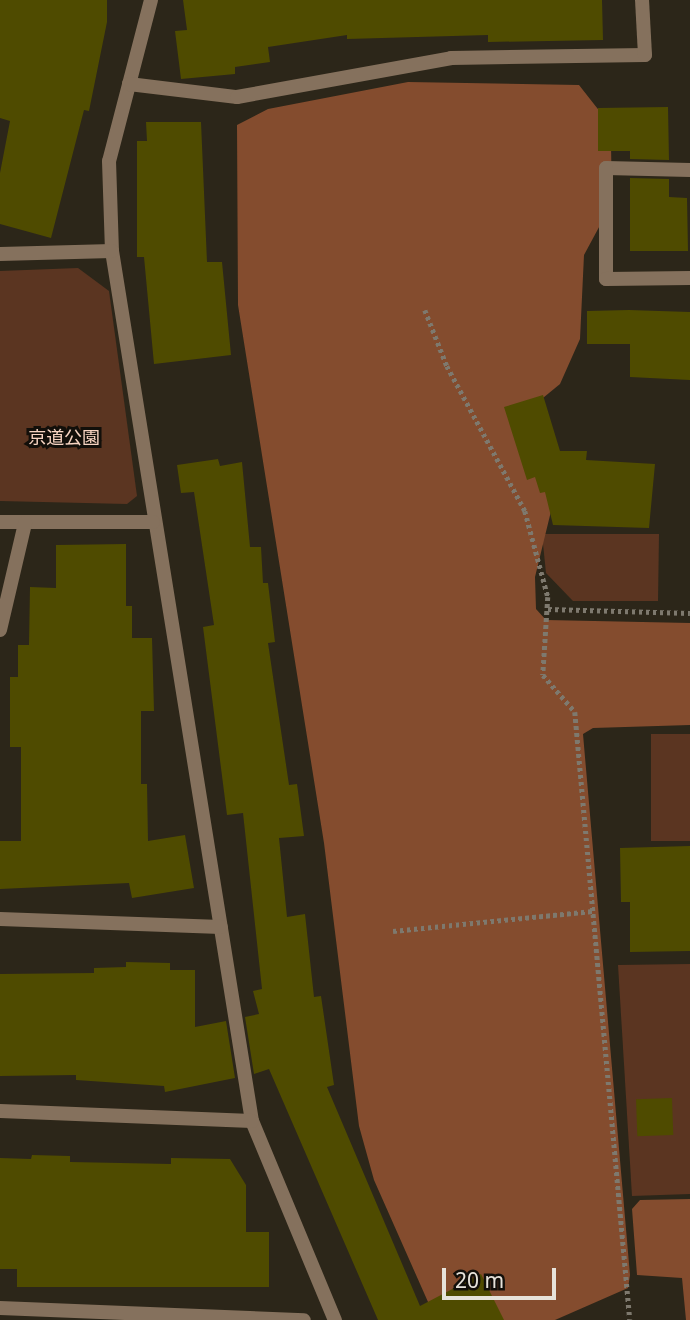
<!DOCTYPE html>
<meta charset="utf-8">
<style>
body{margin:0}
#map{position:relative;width:690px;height:1320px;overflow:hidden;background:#2c2619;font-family:"Noto Sans","Noto Sans JP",sans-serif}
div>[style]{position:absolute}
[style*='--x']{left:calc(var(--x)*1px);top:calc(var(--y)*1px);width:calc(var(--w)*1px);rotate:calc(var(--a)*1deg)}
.green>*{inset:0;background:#5b3521;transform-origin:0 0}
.forest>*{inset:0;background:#844c2e}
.building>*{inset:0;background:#4f4b00;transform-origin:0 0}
.path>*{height:4.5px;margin-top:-2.25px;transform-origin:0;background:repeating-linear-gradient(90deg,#7e796e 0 3.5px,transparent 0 7px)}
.minor>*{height:14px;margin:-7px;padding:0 7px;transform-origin:7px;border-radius:7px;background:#85715d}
span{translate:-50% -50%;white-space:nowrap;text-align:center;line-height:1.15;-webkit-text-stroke:6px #120f0a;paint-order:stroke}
.park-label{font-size:18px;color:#f7d4c2}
.scale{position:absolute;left:442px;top:1268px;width:114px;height:32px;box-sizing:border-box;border:4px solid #e6e2da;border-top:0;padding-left:9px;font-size:21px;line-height:24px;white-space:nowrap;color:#e6e2da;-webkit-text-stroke:5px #120f0a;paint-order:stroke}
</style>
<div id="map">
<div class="green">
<div style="clip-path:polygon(78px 268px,109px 291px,137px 496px,127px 504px,0 501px,0 271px)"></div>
<div style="clip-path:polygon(542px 534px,659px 534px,658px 601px,573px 601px,546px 573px)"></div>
<div style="left:690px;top:734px;width:107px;height:39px;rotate:90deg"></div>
<div style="clip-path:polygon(690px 964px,690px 1194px,632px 1196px,618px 965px)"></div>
</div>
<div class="forest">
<div style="clip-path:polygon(408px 82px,579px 85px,601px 113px,611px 144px,612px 203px,584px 255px,580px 339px,560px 384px,521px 416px,553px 503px,535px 577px,536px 609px,546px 620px,690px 623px,690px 725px,593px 728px,583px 734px,630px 1275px,628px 1288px,555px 1320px,436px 1320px,374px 1180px,359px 1126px,324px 843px,238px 305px,237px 125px,268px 109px)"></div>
<div style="clip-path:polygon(690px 1199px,690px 1320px,686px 1320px,682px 1278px,637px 1275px,632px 1209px,640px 1200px)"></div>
</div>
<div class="building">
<div style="clip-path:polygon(0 0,107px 0,107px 22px,89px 111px,84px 110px,51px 238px,0 224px,0 173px,10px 121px,0 118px)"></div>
<div style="clip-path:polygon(183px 0,602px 0,603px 40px,488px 42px,488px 35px,347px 39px,347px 35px,268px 47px,270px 62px,235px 67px,235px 74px,181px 79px,175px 31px,187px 30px)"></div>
<div style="clip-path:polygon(668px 107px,669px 160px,630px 159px,630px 151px,598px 151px,598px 108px)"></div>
<div style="clip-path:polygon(146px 122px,201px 122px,207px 262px,222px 262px,231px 355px,154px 364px,144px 257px,137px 257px,137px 141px,147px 141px)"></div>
<div style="clip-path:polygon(630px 178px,669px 179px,669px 197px,687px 198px,688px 251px,630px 251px)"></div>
<div style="clip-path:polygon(629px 310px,690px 312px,690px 380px,630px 377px,630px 344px,587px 344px,587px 311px)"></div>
<div style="clip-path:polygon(543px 395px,560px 451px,587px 451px,586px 460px,655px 464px,649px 528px,553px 525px,545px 492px,540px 493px,535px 477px,527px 480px,504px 407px)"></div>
<div style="clip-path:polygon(218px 459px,220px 466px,242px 462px,250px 547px,261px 547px,263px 583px,268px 583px,275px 642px,268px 643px,289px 785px,297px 784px,304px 836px,279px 838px,287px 917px,305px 914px,314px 997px,321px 996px,334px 1085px,327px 1087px,420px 1306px,481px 1274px,504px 1320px,378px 1320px,269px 1069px,254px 1074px,245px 1017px,259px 1014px,253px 991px,262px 989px,243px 813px,227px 815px,203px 627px,214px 625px,194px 492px,181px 493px,177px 465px)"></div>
<div style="clip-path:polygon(126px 544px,126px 606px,132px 606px,132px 638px,152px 638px,154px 711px,141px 711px,141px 784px,147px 784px,148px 841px,185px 835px,194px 888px,132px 898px,129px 883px,0 889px,0 841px,21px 841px,21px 747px,10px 747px,10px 677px,18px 677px,18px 645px,29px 645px,30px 587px,56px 588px,56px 545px)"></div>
<div style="clip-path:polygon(690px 846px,690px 951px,630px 952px,630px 902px,621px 902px,620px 848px)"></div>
<div style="clip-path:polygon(126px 962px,170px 963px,170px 970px,195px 970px,195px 1027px,226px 1021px,235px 1078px,165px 1092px,164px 1086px,76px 1080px,76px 1075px,0 1076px,0 974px,94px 973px,94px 968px,126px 967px)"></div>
<div style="left:672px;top:1098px;width:37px;height:36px;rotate:88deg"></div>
<div style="clip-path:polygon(32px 1155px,70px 1156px,70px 1162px,171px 1164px,171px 1158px,230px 1159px,246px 1185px,246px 1232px,269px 1232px,269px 1287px,17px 1287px,17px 1269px,0 1269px,0 1158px,31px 1159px)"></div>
</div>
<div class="path">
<div style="--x:425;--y:310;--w:60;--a:68.6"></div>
<div style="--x:447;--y:366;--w:165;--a:61.7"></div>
<div style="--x:525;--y:511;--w:89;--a:75"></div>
<div style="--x:548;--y:597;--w:78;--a:93.7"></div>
<div style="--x:543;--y:675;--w:49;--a:49.1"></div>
<div style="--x:575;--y:712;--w:610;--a:84.83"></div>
<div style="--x:548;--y:609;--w:142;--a:1.6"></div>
<div style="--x:393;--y:931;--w:201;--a:-5.7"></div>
</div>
<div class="minor">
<div style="--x:151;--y:0;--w:166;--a:104.6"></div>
<div style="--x:109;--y:161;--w:90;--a:88.1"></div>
<div style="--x:112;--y:251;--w:881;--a:80.86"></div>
<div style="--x:252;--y:1121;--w:216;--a:67.4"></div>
<div style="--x:129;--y:84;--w:109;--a:6.9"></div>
<div style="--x:237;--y:97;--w:218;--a:-10.3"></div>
<div style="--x:451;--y:58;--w:194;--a:-0.9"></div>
<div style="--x:645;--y:55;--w:55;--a:-93.1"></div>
<div style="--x:690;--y:170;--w:84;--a:-178.6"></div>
<div style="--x:606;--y:168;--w:111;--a:90"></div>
<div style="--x:606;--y:279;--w:84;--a:-0.7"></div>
<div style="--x:0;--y:254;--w:112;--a:-1.5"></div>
<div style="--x:0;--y:522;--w:153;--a:0"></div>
<div style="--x:0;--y:630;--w:110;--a:-76.8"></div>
<div style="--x:0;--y:919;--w:221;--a:2.1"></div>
<div style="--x:0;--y:1111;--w:252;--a:2.3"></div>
<div style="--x:0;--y:1308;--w:304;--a:2.3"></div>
</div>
<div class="park-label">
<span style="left:64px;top:437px">京道公園</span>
</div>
<div class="scale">20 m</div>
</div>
